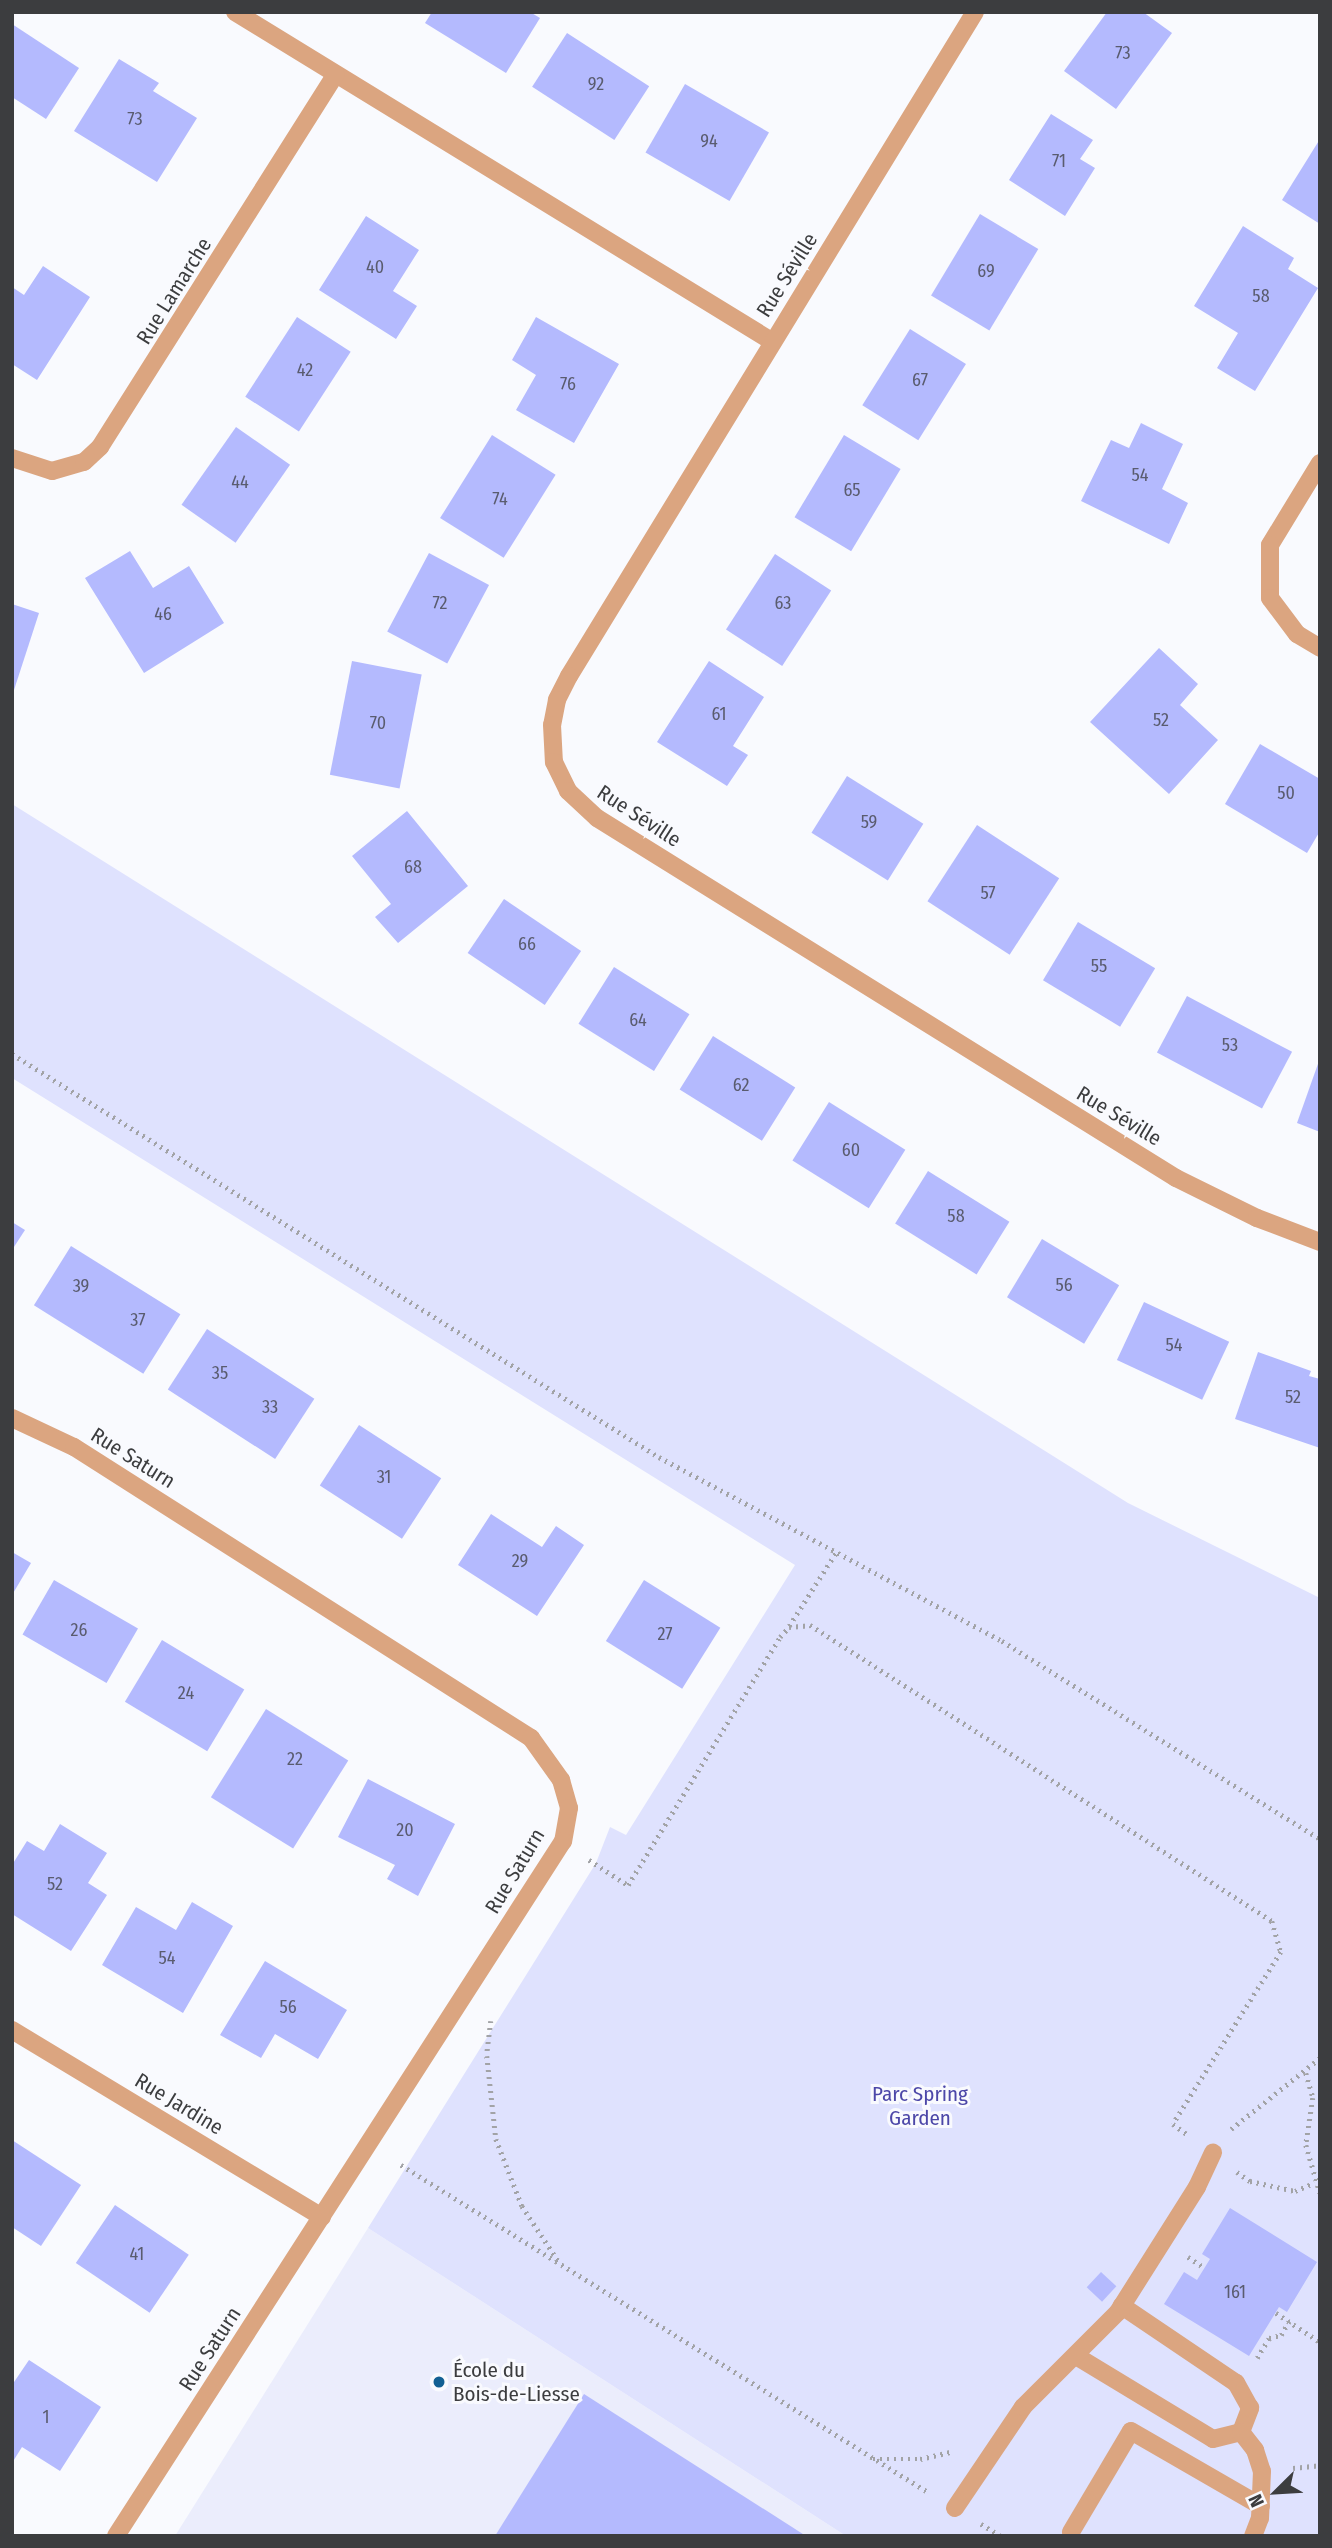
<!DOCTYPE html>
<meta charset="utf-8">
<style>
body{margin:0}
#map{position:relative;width:1332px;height:2548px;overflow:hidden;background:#f9fafe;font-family:"Fira Sans Condensed",sans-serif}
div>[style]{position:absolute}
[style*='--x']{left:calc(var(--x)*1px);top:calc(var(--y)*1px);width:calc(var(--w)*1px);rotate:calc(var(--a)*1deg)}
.built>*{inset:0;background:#ebedfc}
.green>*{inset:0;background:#dfe2fe}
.building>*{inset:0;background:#b4bafe;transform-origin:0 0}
.path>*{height:4.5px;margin-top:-2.25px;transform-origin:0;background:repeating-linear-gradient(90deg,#a2a3a6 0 2px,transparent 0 7px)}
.service>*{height:18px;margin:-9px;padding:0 9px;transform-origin:9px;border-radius:9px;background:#dba580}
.minor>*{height:18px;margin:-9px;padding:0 9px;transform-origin:9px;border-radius:9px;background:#dba580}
.dots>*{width:19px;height:19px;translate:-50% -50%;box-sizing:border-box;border:4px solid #f9fafe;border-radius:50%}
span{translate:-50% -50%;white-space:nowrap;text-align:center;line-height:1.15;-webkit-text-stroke:6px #f9fafe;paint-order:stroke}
.number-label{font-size:18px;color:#5a5c6f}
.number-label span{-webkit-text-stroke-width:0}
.street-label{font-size:21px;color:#3c3d3f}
.park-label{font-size:21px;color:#4c47a8}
.poi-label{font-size:21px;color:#3c3d3f}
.left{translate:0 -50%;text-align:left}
.frame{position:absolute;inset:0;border:14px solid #3c3d3f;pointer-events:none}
.north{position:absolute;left:1241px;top:2457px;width:70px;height:70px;-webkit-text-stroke:5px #f9fafe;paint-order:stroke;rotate:246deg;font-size:19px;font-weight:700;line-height:28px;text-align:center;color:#3c3d3f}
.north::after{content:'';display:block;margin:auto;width:24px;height:32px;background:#3c3d3f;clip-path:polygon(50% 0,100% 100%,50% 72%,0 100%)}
</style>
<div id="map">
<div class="built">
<div style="clip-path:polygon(368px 2228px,846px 2536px,175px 2536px)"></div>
</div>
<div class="green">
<div style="clip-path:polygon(12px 804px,1128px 1503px,1320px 1598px,1320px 2536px,846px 2536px,368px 2228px,596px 1863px,610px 1827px,626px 1835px,795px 1565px,12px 1078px)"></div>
</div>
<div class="building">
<div style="clip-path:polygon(432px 12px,530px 12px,540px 18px,506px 73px,425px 23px)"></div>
<div style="clip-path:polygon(1107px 12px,1143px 12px,1172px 33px,1116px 109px,1064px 71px)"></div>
<div style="clip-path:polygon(12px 24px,79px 68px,46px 119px,12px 97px)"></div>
<div style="left:567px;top:33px;width:98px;height:64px;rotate:33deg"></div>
<div style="clip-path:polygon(119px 59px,159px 83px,153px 91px,197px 118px,157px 182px,74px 131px)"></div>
<div style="left:685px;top:84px;width:97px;height:79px;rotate:30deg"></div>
<div style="clip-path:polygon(1051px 114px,1093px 140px,1080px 159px,1095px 168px,1065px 216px,1009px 180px)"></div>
<div style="clip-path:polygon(1320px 139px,1320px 224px,1282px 200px)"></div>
<div style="left:980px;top:214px;width:68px;height:95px;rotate:31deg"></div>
<div style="clip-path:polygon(366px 216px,419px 250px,393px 291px,417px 306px,396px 339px,319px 290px)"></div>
<div style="clip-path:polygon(1243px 226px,1294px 258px,1288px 269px,1318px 288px,1255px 391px,1217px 368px,1238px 333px,1194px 306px)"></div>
<div style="clip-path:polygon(43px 266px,90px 297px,37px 380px,12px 364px,12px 287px,24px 295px)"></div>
<div style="left:297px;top:317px;width:64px;height:95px;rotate:33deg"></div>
<div style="clip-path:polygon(536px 317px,619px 364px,574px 443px,516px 410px,536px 375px,512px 360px)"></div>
<div style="left:910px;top:329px;width:66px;height:90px;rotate:32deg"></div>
<div style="clip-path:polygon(1141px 423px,1183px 444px,1162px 489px,1188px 503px,1169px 544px,1081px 501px,1111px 440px,1129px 448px)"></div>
<div style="left:236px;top:427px;width:66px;height:95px;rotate:35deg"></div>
<div style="left:492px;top:435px;width:75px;height:98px;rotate:32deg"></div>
<div style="left:844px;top:435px;width:66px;height:96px;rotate:31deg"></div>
<div style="clip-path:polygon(130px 551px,153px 588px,189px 566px,224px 623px,144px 673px,85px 578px)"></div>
<div style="left:429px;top:553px;width:68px;height:89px;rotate:28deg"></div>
<div style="left:775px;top:554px;width:67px;height:90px;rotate:33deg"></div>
<div style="clip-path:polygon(12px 604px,39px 613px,14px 690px,12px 689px)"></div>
<div style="clip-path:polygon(1159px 648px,1198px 684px,1180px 705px,1218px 740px,1169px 794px,1090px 722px)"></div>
<div style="left:352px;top:661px;width:71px;height:116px;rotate:11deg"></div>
<div style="clip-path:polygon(709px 661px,764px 697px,733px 746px,748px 755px,727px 786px,657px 742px)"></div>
<div style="clip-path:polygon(1260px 744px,1320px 779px,1320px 831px,1307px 853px,1225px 804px)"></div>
<div style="left:847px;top:776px;width:90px;height:67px;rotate:32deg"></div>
<div style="clip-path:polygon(407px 811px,468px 886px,398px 943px,375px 917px,391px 904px,352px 856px)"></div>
<div style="left:977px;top:825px;width:98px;height:91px;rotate:33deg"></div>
<div style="left:504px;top:899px;width:93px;height:65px;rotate:34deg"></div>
<div style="left:1078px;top:922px;width:90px;height:68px;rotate:31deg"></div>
<div style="left:614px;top:967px;width:89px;height:67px;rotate:32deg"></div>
<div style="left:1187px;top:996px;width:119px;height:64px;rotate:28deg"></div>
<div style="left:713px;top:1036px;width:97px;height:63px;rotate:32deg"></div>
<div style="clip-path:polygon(1319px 1061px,1320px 1061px,1320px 1132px,1297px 1123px)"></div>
<div style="left:829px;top:1102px;width:90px;height:69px;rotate:32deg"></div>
<div style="left:928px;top:1171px;width:96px;height:62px;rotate:32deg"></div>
<div style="clip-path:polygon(12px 1222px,25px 1230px,12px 1250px)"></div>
<div style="left:1042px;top:1239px;width:90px;height:68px;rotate:31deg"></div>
<div style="left:71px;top:1246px;width:129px;height:70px;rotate:32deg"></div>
<div style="left:1144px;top:1302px;width:94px;height:64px;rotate:25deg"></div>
<div style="left:207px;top:1329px;width:128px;height:72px;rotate:33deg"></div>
<div style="clip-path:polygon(1258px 1352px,1311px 1371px,1309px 1376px,1320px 1379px,1320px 1448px,1235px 1419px)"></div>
<div style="left:359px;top:1425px;width:98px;height:72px;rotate:33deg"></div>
<div style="clip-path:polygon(491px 1514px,542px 1547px,556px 1526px,584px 1545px,537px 1616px,458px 1565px)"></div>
<div style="clip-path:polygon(12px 1552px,31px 1563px,12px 1595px)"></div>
<div style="left:54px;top:1580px;width:97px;height:63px;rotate:30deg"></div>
<div style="left:644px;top:1580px;width:90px;height:72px;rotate:32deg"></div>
<div style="left:162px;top:1640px;width:96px;height:72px;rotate:31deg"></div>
<div style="left:266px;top:1709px;width:97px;height:104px;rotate:32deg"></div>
<div style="clip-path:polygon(368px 1779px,455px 1824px,418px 1896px,387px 1879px,395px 1865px,338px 1837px)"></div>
<div style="clip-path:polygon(60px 1824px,107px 1853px,88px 1883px,107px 1895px,71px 1951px,12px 1914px,12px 1865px,27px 1841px,44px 1851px)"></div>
<div style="clip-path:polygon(192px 1902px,233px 1926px,183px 2013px,102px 1965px,136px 1907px,176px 1930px)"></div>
<div style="clip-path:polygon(265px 1961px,347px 2010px,318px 2059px,275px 2034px,261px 2058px,220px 2035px)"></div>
<div style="clip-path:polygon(12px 2140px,81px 2185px,41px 2246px,12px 2227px)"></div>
<div style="left:115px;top:2205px;width:89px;height:70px;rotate:34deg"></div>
<div style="clip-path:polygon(1230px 2208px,1317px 2262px,1287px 2312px,1279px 2307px,1249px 2356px,1164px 2304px,1184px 2272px,1197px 2280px,1210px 2259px,1202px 2254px)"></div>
<div style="left:1101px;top:2272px;width:21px;height:21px;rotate:43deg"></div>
<div style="clip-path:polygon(29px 2360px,101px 2407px,60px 2471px,22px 2447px,12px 2463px,12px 2385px)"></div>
<div style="clip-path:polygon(584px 2394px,806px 2536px,495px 2536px)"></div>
</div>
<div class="path">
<div style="--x:12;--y:1054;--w:762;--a:31.92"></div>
<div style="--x:659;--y:1457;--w:389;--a:28.2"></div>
<div style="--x:1002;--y:1641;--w:375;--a:31.9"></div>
<div style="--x:789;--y:1626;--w:89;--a:-57.4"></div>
<div style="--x:589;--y:1860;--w:46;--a:32.7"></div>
<div style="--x:628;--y:1885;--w:291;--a:-58.5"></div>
<div style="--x:780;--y:1637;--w:13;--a:-48"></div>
<div style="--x:789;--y:1627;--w:21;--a:-5"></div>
<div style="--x:810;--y:1625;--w:549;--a:32.65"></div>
<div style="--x:1272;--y:1921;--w:32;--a:74"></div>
<div style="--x:1281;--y:1952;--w:203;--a:122.1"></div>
<div style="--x:1173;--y:2124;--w:19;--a:36"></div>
<div style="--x:491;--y:2021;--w:35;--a:97"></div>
<div style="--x:487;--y:2056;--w:83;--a:83.8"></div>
<div style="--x:496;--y:2139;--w:72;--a:68.8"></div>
<div style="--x:522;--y:2206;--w:67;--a:56.5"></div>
<div style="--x:1306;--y:2073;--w:26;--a:74"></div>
<div style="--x:1313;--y:2098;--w:48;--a:98.5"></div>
<div style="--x:1306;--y:2145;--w:50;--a:73.7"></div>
<div style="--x:1231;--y:2129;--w:114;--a:-38.6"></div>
<div style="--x:401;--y:2165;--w:620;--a:31.82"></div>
<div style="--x:1237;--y:2172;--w:16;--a:35"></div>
<div style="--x:1250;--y:2181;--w:46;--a:12.5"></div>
<div style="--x:1295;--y:2191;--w:21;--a:-23"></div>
<div style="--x:1188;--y:2257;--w:20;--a:33"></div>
<div style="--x:1276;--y:2313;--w:53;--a:33.4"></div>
<div style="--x:1257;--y:2358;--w:23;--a:-59"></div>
<div style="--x:1269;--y:2338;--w:12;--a:-14"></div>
<div style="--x:1281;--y:2335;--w:16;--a:-60"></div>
<div style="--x:873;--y:2459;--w:47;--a:0"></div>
<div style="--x:920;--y:2459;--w:32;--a:-13"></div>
<div style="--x:1293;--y:2468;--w:27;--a:-6"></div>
<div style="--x:981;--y:2524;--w:23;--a:31"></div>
</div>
<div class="service">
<div style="--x:1076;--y:2356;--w:160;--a:31.2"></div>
<div style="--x:1213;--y:2439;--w:29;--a:-14"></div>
<div style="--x:1241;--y:2432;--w:26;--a:-69"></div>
<div style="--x:1250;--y:2408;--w:29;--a:-119"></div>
<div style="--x:1236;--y:2383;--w:138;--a:-146"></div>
<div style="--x:1241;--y:2432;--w:23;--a:52"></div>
<div style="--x:1255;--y:2450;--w:22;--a:72"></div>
<div style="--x:1262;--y:2471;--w:47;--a:92.4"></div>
<div style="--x:1260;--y:2518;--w:19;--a:111"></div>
<div style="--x:955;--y:2508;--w:122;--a:-56"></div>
<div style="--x:1023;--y:2407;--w:134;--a:-45"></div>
<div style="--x:1118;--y:2312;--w:148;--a:-57.7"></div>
<div style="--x:1197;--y:2187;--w:38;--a:-65"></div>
<div style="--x:1071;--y:2532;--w:117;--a:-59.3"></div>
<div style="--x:1131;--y:2431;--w:150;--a:30"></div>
</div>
<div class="minor">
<div style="--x:235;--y:12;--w:631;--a:31.52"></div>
<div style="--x:975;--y:12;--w:778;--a:121.44"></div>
<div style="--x:569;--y:676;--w:27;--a:117"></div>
<div style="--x:557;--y:700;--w:25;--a:101"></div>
<div style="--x:552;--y:725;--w:37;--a:87"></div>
<div style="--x:554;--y:762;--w:32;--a:64"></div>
<div style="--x:568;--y:791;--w:40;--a:43"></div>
<div style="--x:597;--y:818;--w:682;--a:31.87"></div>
<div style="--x:1176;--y:1178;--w:90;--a:26.3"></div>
<div style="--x:1257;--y:1218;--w:67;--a:20.9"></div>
<div style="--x:12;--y:458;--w:42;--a:18"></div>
<div style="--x:52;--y:471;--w:33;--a:-16"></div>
<div style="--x:84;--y:462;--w:22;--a:-43"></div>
<div style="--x:100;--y:447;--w:441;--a:-57.7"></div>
<div style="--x:1320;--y:463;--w:96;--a:121.4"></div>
<div style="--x:1270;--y:545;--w:53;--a:90"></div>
<div style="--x:1270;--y:598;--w:45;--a:53.1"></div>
<div style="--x:1297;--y:634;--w:27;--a:31"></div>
<div style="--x:12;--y:1418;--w:68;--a:25.1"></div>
<div style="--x:74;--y:1447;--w:542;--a:32.49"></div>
<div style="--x:531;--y:1738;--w:52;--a:54.5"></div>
<div style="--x:561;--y:1780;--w:29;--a:74"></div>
<div style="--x:569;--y:1808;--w:34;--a:100"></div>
<div style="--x:563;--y:1841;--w:826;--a:122.75"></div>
<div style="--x:12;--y:2030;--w:362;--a:31.1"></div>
</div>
<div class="dots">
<div style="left:439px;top:2382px;background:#126093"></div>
</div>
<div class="number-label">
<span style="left:1123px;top:53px">73</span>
<span style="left:596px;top:84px">92</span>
<span style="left:135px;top:119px">73</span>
<span style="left:709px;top:141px">94</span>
<span style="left:1059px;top:161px">71</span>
<span style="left:375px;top:267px">40</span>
<span style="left:986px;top:271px">69</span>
<span style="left:1261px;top:296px">58</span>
<span style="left:305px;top:370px">42</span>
<span style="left:920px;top:380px">67</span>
<span style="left:568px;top:384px">76</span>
<span style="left:1140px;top:475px">54</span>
<span style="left:240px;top:482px">44</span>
<span style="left:852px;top:490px">65</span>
<span style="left:500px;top:499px">74</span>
<span style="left:440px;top:603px">72</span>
<span style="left:783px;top:603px">63</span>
<span style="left:163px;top:614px">46</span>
<span style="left:719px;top:714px">61</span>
<span style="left:1161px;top:720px">52</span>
<span style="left:378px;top:723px">70</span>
<span style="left:1286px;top:793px">50</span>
<span style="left:869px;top:822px">59</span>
<span style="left:413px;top:867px">68</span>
<span style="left:988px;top:893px">57</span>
<span style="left:527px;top:944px">66</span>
<span style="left:1099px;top:966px">55</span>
<span style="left:638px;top:1020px">64</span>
<span style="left:1230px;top:1045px">53</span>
<span style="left:741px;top:1085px">62</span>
<span style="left:851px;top:1150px">60</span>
<span style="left:956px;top:1216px">58</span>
<span style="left:1064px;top:1285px">56</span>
<span style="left:81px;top:1286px">39</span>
<span style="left:138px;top:1320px">37</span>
<span style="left:1174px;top:1345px">54</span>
<span style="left:220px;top:1373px">35</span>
<span style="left:1293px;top:1397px">52</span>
<span style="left:270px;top:1407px">33</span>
<span style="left:384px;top:1477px">31</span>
<span style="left:520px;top:1561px">29</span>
<span style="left:79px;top:1630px">26</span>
<span style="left:665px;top:1634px">27</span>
<span style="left:186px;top:1693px">24</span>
<span style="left:295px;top:1759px">22</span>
<span style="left:405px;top:1830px">20</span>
<span style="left:55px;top:1884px">52</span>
<span style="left:167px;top:1958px">54</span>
<span style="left:288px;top:2007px">56</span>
<span style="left:137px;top:2254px">41</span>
<span style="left:1235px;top:2292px">161</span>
<span style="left:46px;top:2417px">1</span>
</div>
<div class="street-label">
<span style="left:787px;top:275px;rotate:-58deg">Rue Séville</span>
<span style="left:174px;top:291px;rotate:-58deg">Rue Lamarche</span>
<span style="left:639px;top:816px;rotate:33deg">Rue Séville</span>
<span style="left:1119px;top:1116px;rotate:31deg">Rue Séville</span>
<span style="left:133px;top:1458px;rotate:32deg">Rue Saturn</span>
<span style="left:515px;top:1871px;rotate:-59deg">Rue Saturn</span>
<span style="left:179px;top:2104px;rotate:31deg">Rue Jardine</span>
<span style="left:210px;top:2349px;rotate:-57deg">Rue Saturn</span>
</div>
<div class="park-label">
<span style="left:920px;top:2106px">Parc Spring<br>Garden</span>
</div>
<div class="poi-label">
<span class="left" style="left:453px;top:2382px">École du<br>Bois-de-Liesse</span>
</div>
<div class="frame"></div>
<div class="north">N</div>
</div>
